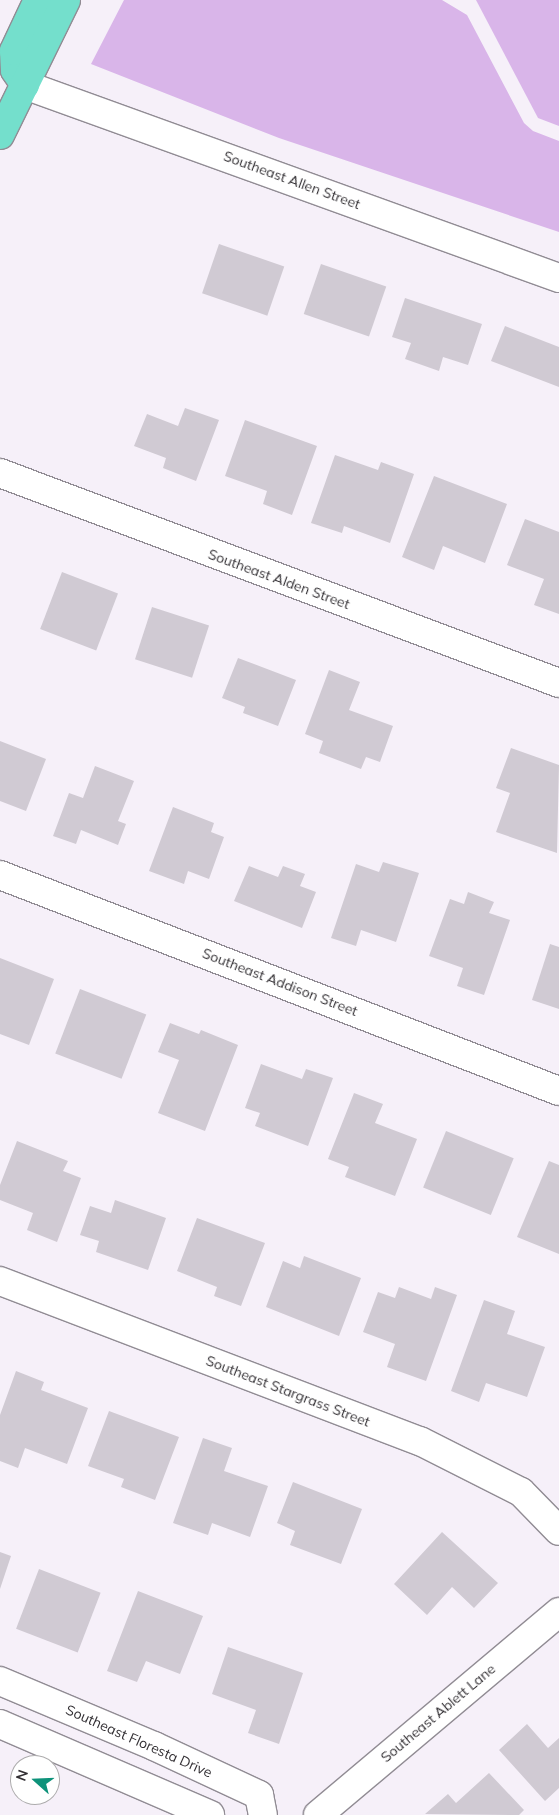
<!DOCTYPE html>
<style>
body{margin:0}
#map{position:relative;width:559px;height:1815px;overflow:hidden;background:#f6f0f9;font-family:Mulish,sans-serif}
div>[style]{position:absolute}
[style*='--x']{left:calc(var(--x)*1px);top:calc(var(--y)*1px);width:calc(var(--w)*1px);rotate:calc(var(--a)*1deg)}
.green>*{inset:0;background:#d9b5e9}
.building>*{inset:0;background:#d0cad3;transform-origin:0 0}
.roads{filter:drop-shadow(1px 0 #918c94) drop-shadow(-1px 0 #918c94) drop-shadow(0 1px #918c94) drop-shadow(0 -1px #918c94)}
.minor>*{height:28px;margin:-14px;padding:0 14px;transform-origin:14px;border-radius:14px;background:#fff}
.major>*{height:28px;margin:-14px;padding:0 14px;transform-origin:14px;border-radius:14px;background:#74dfcc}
span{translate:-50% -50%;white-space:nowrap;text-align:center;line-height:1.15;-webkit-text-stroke:5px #fff;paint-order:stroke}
.street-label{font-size:14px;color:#322f33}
.north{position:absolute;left:10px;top:1755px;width:50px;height:50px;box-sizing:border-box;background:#fff;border:1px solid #adacad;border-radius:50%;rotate:290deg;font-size:14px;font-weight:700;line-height:20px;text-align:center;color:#322f33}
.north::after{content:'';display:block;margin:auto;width:18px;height:22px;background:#0e927a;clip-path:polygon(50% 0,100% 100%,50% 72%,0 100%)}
</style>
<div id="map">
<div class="green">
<div style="clip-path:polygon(124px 0,442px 0,467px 15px,524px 123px,533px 131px,559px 141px,559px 232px,279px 138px,91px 64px)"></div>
<div style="clip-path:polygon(476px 0,559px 0,559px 126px,538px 118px)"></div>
</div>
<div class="building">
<div style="left:219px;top:244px;width:69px;height:52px;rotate:19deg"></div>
<div style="left:321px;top:264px;width:69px;height:53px;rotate:19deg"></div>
<div style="clip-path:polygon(405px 298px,482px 324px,468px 365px,443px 357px,439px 371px,405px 359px,411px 343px,392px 337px)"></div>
<div style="clip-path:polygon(505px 326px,559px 347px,559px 387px,491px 361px)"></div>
<div style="clip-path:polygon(185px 408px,219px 420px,196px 481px,163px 468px,166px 458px,134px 446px,147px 414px,178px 426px)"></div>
<div style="clip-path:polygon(245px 420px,317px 446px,292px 515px,263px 504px,267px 491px,225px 476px)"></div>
<div style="clip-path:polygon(335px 455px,378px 470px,381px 462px,414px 474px,390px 543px,344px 526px,342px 533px,311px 523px)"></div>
<div style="clip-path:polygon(434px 476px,507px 504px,485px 563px,443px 546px,434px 570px,402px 557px)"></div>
<div style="clip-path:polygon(525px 519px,559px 532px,559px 614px,534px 605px,544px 579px,507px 565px)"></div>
<div style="left:62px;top:572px;width:60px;height:61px;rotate:21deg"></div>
<div style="left:152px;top:607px;width:60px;height:55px;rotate:18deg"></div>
<div style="clip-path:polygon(238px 658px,296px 680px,278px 726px,243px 713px,245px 707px,222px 698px)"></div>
<div style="clip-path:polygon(329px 670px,360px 682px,349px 710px,393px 726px,380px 762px,366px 757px,361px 769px,319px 753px,323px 741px,305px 734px)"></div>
<div style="clip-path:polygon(0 741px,46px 759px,26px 811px,0 801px)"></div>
<div style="clip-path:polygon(511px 748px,559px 765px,557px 853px,496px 832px,510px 793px,496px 788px)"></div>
<div style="clip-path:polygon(95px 766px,134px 781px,118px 821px,126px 824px,118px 845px,81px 830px,76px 844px,53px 836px,69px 793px,83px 798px)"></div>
<div style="clip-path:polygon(173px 807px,214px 823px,211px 832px,224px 837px,209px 879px,188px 871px,184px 884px,149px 871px)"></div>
<div style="clip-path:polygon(383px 862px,419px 873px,396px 942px,361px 930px,356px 946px,331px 938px,356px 864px,379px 872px)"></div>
<div style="clip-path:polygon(249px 866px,278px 877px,283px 866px,305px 874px,300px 886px,316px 892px,302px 928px,234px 901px)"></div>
<div style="clip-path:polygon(468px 892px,494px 902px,489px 913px,510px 920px,484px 995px,457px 986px,463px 968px,429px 956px,450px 899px,464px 904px)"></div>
<div style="clip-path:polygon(550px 944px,559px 947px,559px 1009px,532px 1000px)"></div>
<div style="clip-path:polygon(0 958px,54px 979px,29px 1045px,0 1034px)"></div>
<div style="left:80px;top:989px;width:71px;height:69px;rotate:21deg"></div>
<div style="clip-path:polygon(170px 1023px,199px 1034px,201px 1030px,238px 1045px,205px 1131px,158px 1113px,179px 1060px,158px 1052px)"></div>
<div style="clip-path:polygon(261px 1064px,302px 1079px,306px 1069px,333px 1078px,308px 1146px,255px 1126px,260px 1113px,245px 1108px)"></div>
<div style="clip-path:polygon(354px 1093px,383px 1104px,375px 1123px,417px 1139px,395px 1196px,345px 1177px,349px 1167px,328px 1159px)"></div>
<div style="left:446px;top:1131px;width:73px;height:61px;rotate:22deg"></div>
<div style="clip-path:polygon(17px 1141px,68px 1161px,63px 1171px,81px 1178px,57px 1242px,27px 1230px,33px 1213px,0 1200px,0 1185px)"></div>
<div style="clip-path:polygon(549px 1161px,559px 1165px,559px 1254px,517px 1237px)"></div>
<div style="clip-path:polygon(115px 1200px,166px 1218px,148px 1270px,96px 1252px,99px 1241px,80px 1235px,90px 1206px,111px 1213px)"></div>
<div style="clip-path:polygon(197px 1218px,265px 1243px,241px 1306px,214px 1296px,217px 1287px,177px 1271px)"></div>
<div style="clip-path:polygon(304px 1256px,361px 1278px,339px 1336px,266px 1307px,283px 1261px,300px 1268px)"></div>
<div style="clip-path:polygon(399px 1287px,431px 1299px,435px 1287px,457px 1295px,426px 1381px,387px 1367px,395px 1344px,363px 1332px,378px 1292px,395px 1298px)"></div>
<div style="clip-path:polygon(484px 1300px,515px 1311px,507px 1334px,545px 1347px,527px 1397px,486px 1383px,479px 1402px,451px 1391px)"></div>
<div style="clip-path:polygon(16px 1371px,44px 1382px,41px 1390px,88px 1408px,67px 1464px,25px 1448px,18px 1468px,0 1461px,0 1415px)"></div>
<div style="clip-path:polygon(109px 1411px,179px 1437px,155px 1500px,121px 1487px,124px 1479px,88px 1466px)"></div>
<div style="clip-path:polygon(203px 1438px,232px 1448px,224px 1471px,268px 1486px,250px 1537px,212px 1523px,208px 1535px,173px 1523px)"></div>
<div style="clip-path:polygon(293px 1482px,362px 1509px,341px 1564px,290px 1545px,295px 1531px,277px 1523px)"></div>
<div style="clip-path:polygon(442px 1532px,498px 1583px,474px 1608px,452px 1587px,427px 1615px,394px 1584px)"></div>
<div style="clip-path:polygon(0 1552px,11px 1556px,0 1589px)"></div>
<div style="left:39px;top:1569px;width:66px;height:64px;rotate:21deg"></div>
<div style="clip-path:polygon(138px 1591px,203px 1616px,180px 1674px,146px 1661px,137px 1682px,107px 1671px)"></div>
<div style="clip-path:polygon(228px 1647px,303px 1673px,279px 1744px,248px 1733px,256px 1710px,212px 1694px)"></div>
<div style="clip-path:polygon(527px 1724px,548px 1748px,559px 1738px,559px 1788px,545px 1801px,499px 1750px)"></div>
<div style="clip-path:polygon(489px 1773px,524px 1810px,519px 1815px,425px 1814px,448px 1794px,456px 1803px)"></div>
</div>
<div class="roads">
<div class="minor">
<div style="--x:25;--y:85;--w:568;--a:19.87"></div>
<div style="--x:0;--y:473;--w:597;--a:20.59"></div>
<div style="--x:0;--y:875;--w:599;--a:21.13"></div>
<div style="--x:0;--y:1281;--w:449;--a:20.9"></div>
<div style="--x:420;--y:1441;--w:113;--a:26.8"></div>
<div style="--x:521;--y:1492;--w:54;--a:45.7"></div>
<div style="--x:0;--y:1681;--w:167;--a:22.9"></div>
<div style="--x:154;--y:1746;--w:116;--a:25"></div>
<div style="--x:259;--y:1795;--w:20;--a:79"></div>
<div style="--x:0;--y:1724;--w:229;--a:23.4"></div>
<div style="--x:318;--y:1815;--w:315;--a:-40.1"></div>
</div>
<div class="major">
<div style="--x:25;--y:85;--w:18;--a:-124"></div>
<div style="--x:15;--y:70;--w:19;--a:-93"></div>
<div style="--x:14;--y:51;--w:56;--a:-64.8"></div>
<div style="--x:0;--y:135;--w:150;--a:-63.9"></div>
</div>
</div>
<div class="street-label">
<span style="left:292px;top:180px;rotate:20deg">Southeast Allen Street</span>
<span style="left:279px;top:579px;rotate:20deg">Southeast Alden Street</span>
<span style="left:280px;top:982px;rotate:21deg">Southeast Addison Street</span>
<span style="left:288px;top:1391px;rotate:21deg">Southeast Stargrass Street</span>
<span style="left:438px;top:1713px;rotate:-40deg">Southeast Ablett Lane</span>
<span style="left:139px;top:1741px;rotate:24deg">Southeast Floresta Drive</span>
</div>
<div class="north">N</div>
</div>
